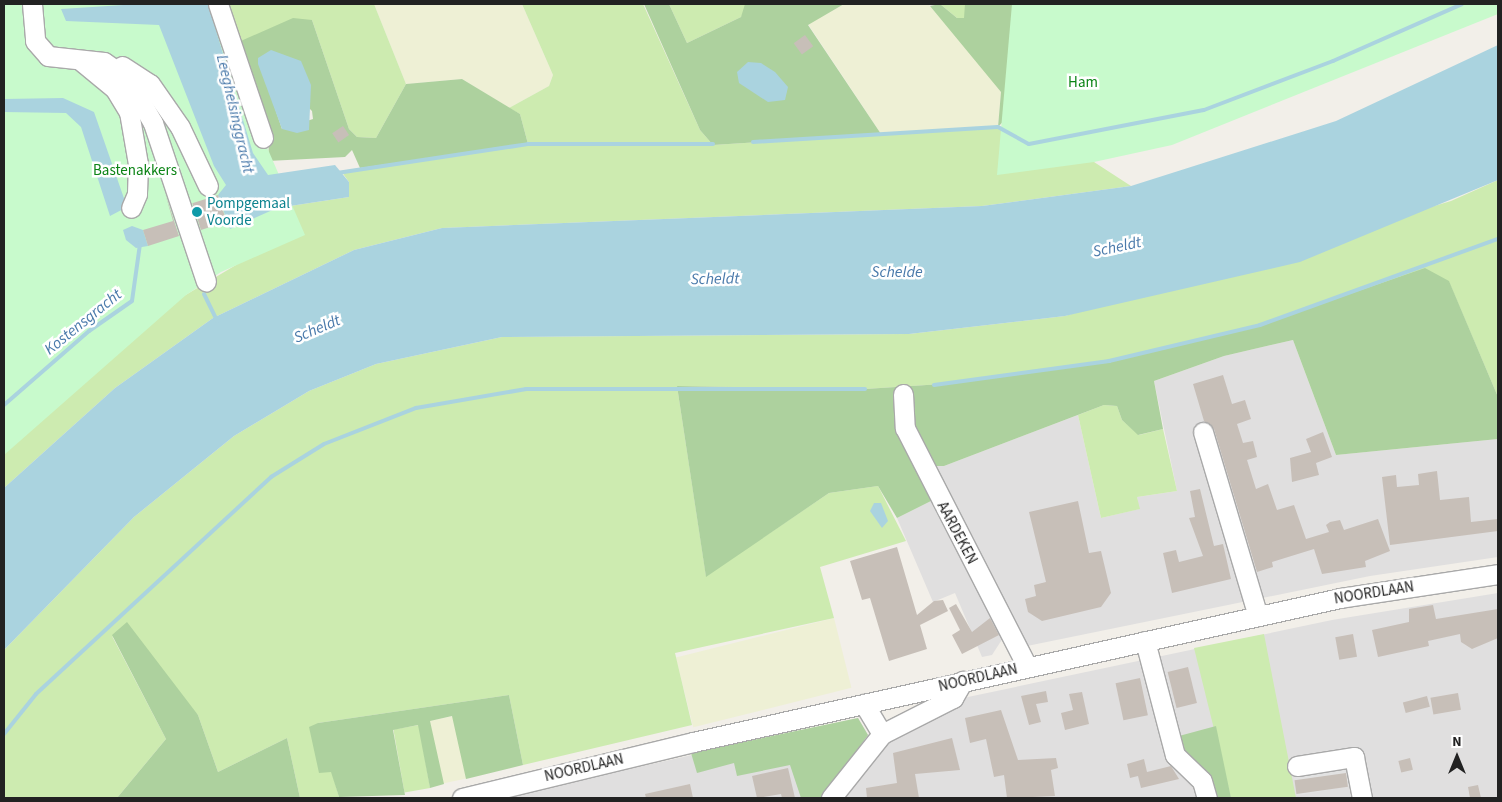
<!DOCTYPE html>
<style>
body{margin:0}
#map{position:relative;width:1502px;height:802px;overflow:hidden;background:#f2efe9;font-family:"Source Sans 3",sans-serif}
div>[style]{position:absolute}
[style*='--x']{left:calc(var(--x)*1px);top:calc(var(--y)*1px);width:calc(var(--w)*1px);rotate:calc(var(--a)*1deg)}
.residential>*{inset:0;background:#e0dfdf}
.farmland>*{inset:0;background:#eef0d5;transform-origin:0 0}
.grass>*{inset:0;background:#cdebb0;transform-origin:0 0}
.forest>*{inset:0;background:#add19e}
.park>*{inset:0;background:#c8facc}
.parking>*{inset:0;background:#e2e2e2;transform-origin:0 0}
.water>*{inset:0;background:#aad3df}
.stream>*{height:4px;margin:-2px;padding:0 2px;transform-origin:2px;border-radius:2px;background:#aad3df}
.building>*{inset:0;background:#c7bfb8;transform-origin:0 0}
.roads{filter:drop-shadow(1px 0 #a9a9a9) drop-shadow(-1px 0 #a9a9a9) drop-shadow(0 1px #a9a9a9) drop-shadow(0 -1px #a9a9a9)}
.minor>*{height:19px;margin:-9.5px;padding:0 9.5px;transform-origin:9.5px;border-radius:9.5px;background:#fff}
.dots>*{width:14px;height:14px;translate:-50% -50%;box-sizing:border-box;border:2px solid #fff;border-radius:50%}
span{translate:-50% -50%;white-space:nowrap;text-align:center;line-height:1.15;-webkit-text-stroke:5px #fff;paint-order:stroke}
.park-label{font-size:15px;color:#0c8416}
.culture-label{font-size:15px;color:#0d838f}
.left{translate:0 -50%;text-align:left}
.street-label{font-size:15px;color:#222}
.water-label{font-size:16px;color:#4a7aab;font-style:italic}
.frame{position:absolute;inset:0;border:5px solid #222;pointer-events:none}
.north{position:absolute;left:1432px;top:732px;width:50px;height:50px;-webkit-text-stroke:4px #fff;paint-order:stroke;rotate:0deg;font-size:14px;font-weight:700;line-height:20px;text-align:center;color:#222}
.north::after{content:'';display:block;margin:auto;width:18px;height:22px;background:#222;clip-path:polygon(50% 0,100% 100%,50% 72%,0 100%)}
</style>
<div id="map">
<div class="residential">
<div style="clip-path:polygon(1293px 340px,1336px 455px,1498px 439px,1498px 557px,1370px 576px,1027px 646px,930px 466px,944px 466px,1078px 415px,1101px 518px,1139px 509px,1137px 497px,1177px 491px,1154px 381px,1224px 356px)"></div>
<div style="clip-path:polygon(933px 500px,1003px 638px,992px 655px,982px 657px,955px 593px,933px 602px,897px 518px)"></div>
<div style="clip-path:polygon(1498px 593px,1498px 798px,840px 798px,891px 737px,968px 697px,1332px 620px)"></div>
<div style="clip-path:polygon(858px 718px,868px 735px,823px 798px,499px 798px)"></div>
</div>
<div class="farmland">
<div style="clip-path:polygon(374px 4px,522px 4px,553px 75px,549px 86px,509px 108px,462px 79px,406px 84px)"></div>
<div style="clip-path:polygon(844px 4px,928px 4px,967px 45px,1001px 92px,998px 127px,881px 134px,808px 24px)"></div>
<div style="left:834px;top:618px;width:72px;height:163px;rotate:76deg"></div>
<div style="left:453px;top:716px;width:64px;height:24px;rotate:78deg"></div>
</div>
<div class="grass">
<div style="clip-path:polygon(223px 4px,374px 4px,406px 84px,376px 138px,357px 137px,349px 129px,312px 20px,234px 44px)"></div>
<div style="clip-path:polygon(522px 4px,643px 4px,700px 130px,713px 145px,998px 127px,1090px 136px,1094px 162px,1131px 186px,982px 206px,442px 228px,354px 250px,213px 318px,115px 388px,4px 488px,4px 403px,236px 265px,252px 250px,277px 208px,349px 197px,349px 182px,341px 171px,528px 144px,520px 114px,509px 108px,549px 86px,553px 75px)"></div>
<div style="clip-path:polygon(669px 4px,745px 4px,747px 7px,741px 17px,687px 43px)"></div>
<div style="clip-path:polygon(940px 4px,965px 4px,965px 18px,957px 18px)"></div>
<div style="clip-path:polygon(1498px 180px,1498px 397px,1449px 282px,1341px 298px,1260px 325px,1109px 361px,942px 384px,865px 389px,677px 386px,706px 576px,829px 493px,878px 486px,906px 541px,820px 567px,834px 618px,675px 653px,692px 725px,523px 765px,509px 695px,318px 723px,339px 797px,351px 798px,300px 798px,287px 738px,218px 772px,198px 715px,112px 636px,166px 739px,117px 798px,4px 798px,4px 650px,134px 517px,234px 436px,309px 391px,376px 364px,502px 337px,909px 334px,1065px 316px,1451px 201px)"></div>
<div style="clip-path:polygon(1104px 405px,1117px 406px,1122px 420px,1139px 435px,1163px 429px,1177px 491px,1137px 497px,1140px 509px,1101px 518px,1078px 415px)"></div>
<div style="clip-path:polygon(1264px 634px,1296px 798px,1231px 798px,1194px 648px)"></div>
<div style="left:419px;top:725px;width:64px;height:26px;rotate:80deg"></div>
</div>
<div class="forest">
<div style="clip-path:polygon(644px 4px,669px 4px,687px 43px,741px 17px,745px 4px,844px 4px,808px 25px,881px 134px,713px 145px,700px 130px)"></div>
<div style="clip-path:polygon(940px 4px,957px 18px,964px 18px,965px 4px,1112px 4px,998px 127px,1001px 92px,930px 6px)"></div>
<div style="clip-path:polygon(evenodd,293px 18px,312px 20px,349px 129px,357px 137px,376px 138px,406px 84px,462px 79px,520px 114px,528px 144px,360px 168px,352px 150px,345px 157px,268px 161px,269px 141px,234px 44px,293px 18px,258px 58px,312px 111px,313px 119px,282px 129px,258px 58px)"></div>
<div style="clip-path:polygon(1425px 268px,1449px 281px,1498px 397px,1498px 439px,1336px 455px,1293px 340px,1224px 356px,1154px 381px,1163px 429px,1138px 435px,1122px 420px,1117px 406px,1104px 405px,944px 466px,931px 466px,933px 500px,897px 518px,878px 486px,829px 493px,706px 577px,677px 386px,865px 389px,942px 384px,1109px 361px,1260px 325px)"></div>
<div style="clip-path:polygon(127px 622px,198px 715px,218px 772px,287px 738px,300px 798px,117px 798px,166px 739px,112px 635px)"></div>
<div style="clip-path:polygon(509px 695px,523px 765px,466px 779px,452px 716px,430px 721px,444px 784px,430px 788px,418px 725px,393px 730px,405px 795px,339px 797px,331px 772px,319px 773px,309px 727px,318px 723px)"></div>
<div style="clip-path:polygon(858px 718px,868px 735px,823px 798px,801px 798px,790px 765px,737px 776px,734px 763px,697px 773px,691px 753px)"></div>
<div style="clip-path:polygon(1216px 726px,1231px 798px,1212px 798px,1194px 775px,1179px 736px)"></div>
</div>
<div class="park">
<div style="clip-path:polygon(4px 4px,218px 4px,263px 138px,305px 235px,221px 272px,186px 295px,4px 455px)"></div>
<div style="clip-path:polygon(1012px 4px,1498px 4px,1498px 14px,1172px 145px,1094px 162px,997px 175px)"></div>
</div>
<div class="parking">
<div style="left:1352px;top:764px;width:21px;height:60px;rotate:79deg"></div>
</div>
<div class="water">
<div style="clip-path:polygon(139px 4px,208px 4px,253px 153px,268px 175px,335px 165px,349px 182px,349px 197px,277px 208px,230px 229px,218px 195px,226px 185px,214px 166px,159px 25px,66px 21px,61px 9px)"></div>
<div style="clip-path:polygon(1498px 45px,1498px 180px,1300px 262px,1065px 316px,909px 334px,502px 337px,376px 364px,309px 391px,234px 436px,134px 517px,4px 650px,4px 488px,115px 388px,213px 318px,354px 250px,442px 228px,982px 206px,1131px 186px,1336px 121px)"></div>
<div style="clip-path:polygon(271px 50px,301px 61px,311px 85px,309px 130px,297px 133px,282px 129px,258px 64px,258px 58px)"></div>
<div style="clip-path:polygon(748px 62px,761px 63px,775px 72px,788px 87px,785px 100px,768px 102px,739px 83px,737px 72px)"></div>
<div style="clip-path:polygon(63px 98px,94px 112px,127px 207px,110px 216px,81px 127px,66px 113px,4px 112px,4px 99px)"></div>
<div style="clip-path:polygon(132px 226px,143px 230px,148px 246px,136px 248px,126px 240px,123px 230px)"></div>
<div style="clip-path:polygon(874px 503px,881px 503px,888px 521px,882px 528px,870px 511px)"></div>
</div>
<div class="stream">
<div style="--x:753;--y:142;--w:245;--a:-3.5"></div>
<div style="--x:998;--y:127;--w:35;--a:29"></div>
<div style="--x:1029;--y:144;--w:178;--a:-11"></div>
<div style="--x:1204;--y:110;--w:138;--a:-20.8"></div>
<div style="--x:1333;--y:61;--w:141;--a:-23.8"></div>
<div style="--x:337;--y:173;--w:193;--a:-8.6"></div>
<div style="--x:528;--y:144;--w:185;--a:0"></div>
<div style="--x:204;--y:294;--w:30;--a:64"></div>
<div style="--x:934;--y:385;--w:177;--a:-7.8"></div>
<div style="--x:1109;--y:361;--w:155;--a:-13.4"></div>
<div style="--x:1260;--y:325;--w:253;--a:-19.9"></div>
<div style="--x:4;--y:405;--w:113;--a:-41"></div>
<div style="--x:89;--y:331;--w:52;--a:-34.9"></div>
<div style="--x:132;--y:301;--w:58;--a:-82"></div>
<div style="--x:4;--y:734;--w:51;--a:-51.3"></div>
<div style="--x:36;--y:694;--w:320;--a:-42.7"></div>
<div style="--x:271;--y:477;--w:62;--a:-31.9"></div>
<div style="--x:324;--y:444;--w:99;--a:-21.4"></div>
<div style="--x:416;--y:408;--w:112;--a:-9.8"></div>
<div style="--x:526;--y:389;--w:339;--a:0"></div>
</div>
<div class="building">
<div style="left:805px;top:35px;width:14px;height:14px;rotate:54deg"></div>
<div style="left:343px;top:126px;width:11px;height:13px;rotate:56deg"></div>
<div style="clip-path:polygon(165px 193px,179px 236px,148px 246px,143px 230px,173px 221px)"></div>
<div style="left:218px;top:195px;width:28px;height:27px;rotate:72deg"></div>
<div style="clip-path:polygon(1223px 375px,1232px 404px,1245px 400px,1251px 419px,1237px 424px,1243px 443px,1253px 441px,1257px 457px,1247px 460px,1256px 489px,1268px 484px,1277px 510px,1294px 505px,1306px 539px,1329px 532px,1326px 525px,1330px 522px,1340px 520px,1344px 530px,1378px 519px,1390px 551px,1365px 561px,1366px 567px,1322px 574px,1314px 549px,1272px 562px,1273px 567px,1257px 572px,1214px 429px,1204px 421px,1193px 384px)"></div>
<div style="clip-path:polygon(1323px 432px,1332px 457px,1316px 463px,1319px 475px,1292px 482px,1290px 458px,1311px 452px,1306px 439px)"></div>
<div style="clip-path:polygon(1437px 471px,1440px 500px,1469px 497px,1471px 522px,1498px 519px,1498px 531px,1390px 545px,1382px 477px,1396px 475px,1397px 487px,1419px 485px,1418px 474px)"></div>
<div style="clip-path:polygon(1200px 489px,1214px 546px,1223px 544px,1231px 579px,1172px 593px,1163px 553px,1176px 550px,1179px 562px,1203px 556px,1189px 518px,1195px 517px,1190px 491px)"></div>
<div style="clip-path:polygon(1078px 501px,1089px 553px,1101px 551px,1111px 593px,1101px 607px,1042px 621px,1028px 612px,1025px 599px,1036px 596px,1034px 585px,1046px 582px,1029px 512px)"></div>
<div style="clip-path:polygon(897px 547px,917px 615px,934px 601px,943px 600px,948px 611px,920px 625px,927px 649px,889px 661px,870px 598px,862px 600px,850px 561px)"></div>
<div style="clip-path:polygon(956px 604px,972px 632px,990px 618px,999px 635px,962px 654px,952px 635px,960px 630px,949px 608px)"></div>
<div style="clip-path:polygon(1433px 605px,1436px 619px,1498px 609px,1498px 638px,1472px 649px,1461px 642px,1460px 634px,1428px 641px,1429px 646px,1378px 657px,1372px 630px,1409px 622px,1409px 609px)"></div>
<div style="left:1353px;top:634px;width:23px;height:18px;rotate:80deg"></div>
<div style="left:1188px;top:667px;width:37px;height:21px;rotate:76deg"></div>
<div style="left:1140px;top:678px;width:38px;height:25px;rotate:78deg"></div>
<div style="clip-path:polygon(1046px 691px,1048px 702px,1036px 704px,1041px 722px,1029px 725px,1021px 696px)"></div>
<div style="clip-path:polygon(1082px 692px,1089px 724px,1065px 730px,1061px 713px,1073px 710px,1069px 694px)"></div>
<div style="left:1458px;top:693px;width:17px;height:28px;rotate:80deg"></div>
<div style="left:1427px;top:696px;width:11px;height:25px;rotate:75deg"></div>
<div style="clip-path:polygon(1001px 710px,1018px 760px,1056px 758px,1058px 768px,1051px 770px,1055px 796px,1007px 798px,1004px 775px,994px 777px,986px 739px,970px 743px,965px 718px)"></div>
<div style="clip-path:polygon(952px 738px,960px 770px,915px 774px,919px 798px,867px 798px,866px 788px,897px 783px,893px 753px)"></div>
<div style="left:1410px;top:758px;width:12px;height:12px;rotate:76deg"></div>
<div style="clip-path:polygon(1144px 759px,1147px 772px,1171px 766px,1179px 779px,1141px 788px,1138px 776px,1130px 778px,1127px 764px)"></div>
<div style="clip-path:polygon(788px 768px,795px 798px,782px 798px,781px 794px,757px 798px,752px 776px)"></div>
<div style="left:1346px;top:773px;width:14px;height:52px;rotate:82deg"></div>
<div style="clip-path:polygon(690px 784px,693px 798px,646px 798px,645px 794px)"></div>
<div style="clip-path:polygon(1478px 785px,1481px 798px,1470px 798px,1468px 787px)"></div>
</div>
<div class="roads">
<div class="minor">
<div style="--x:32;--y:4;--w:37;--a:85"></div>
<div style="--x:35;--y:41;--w:20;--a:49"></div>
<div style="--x:48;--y:56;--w:56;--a:6.1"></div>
<div style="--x:104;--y:62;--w:28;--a:35"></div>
<div style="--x:127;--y:78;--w:52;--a:60"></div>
<div style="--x:153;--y:123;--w:167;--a:71.5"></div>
<div style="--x:218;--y:4;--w:141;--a:71.4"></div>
<div style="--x:81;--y:61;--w:44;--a:39.5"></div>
<div style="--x:115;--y:89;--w:27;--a:59"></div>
<div style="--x:129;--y:112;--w:53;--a:80.2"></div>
<div style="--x:138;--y:164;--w:30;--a:92"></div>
<div style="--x:137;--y:194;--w:15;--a:113"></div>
<div style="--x:122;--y:66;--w:33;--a:33"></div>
<div style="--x:150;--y:84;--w:52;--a:55.1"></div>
<div style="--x:180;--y:127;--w:65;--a:64.6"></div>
<div style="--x:903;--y:394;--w:34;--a:87"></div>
<div style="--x:905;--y:428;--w:267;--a:62.9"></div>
<div style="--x:1203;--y:432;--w:192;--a:73.4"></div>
<div style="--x:1145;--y:641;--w:118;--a:75.3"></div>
<div style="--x:1175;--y:755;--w:37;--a:44"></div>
<div style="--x:1202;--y:781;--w:18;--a:74"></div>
<div style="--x:864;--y:704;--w:35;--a:59"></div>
<div style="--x:1297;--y:766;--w:58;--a:-9"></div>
<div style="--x:1354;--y:757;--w:42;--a:79"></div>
<div style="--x:462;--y:798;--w:238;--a:-13.6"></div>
<div style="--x:693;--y:742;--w:663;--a:-12.55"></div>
<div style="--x:1340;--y:598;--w:160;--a:-8.6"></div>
<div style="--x:831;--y:798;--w:82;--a:-51.4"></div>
<div style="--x:882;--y:734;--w:80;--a:-26.9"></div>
<div style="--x:953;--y:698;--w:20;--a:-60"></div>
</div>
</div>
<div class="dots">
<div style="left:197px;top:212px;background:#0f9aa8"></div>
</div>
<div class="park-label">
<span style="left:1083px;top:83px">Ham</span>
<span style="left:135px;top:171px">Bastenakkers</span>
</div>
<div class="culture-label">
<span class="left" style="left:207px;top:212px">Pompgemaal<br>Voorde</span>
</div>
<div class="street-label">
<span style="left:957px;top:533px;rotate:62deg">AARDEKEN</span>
<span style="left:1374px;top:593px;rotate:-9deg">NOORDLAAN</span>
<span style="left:978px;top:678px;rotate:-13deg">NOORDLAAN</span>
<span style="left:584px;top:768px;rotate:-13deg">NOORDLAAN</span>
</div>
<div class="water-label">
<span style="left:235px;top:114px;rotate:77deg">Leeghelsinggracht</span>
<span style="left:1117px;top:247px;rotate:-12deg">Scheldt</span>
<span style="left:897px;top:272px">Schelde</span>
<span style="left:715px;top:279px;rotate:-1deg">Scheldt</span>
<span style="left:83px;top:322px;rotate:-39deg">Kostensgracht</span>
<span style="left:317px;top:329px;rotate:-23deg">Scheldt</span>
</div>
<div class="frame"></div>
<div class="north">N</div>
</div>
